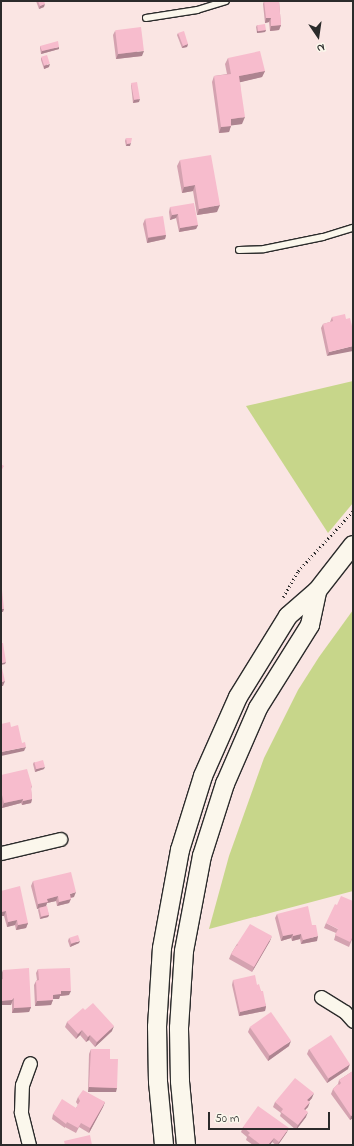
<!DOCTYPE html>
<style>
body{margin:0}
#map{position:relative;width:354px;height:1146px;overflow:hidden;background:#fae5e3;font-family:"Indie Flower",sans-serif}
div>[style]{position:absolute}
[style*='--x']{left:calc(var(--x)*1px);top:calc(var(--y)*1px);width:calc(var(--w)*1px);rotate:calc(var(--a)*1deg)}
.green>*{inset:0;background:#c7d68a}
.path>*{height:2.5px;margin-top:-1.25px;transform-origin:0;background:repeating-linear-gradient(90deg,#2b2b2b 0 1px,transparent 0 4px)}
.roads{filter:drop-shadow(1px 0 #2b2b2b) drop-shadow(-1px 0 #2b2b2b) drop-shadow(0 1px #2b2b2b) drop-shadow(0 -1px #2b2b2b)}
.lane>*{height:6px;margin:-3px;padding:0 3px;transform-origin:3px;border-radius:3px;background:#fbf7ec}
.street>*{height:13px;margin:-6.5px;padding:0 6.5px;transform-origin:6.5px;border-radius:6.5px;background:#fbf7ec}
.secondary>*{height:18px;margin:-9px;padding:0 9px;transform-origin:9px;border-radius:9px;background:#fbf7ec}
.wall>*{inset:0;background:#d4a2b0}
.shaded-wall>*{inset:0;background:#ad8490}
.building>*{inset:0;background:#f7bccd;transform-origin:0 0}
span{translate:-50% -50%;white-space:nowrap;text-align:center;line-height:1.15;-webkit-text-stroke:3px #fbf7ec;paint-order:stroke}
.frame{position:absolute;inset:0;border:2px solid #2b2b2b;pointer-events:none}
.north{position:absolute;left:298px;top:16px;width:40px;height:40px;-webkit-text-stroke:3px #fbf7ec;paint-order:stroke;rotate:167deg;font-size:11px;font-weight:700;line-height:16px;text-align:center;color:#2b2b2b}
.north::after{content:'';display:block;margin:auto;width:14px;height:18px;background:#2b2b2b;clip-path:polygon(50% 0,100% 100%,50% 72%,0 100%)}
.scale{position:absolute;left:208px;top:1112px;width:122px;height:18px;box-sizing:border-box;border:2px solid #2b2b2b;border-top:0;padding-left:5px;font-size:12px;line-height:14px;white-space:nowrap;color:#2b2b2b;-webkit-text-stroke:3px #fbf7ec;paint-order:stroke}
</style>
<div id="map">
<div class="green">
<div style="clip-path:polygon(353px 381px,353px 503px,328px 533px,246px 406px)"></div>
<div style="clip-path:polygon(353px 610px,353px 891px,209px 929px,229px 856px,264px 758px,298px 690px,319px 657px)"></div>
</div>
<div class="path">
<div style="--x:283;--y:597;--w:30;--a:-60"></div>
<div style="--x:298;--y:571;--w:81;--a:-47.5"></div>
</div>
<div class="roads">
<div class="lane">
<div style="--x:146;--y:18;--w:52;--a:-8.9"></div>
<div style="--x:197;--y:10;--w:30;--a:-17"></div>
<div style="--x:239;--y:250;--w:25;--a:-2"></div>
<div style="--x:264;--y:249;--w:60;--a:-11.5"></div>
<div style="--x:323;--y:237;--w:31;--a:-17"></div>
</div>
<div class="street">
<div style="--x:1;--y:853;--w:61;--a:-13.3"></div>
<div style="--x:321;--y:997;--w:28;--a:32"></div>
<div style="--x:345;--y:1012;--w:12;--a:48"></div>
<div style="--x:29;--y:1145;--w:34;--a:-104"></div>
<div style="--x:21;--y:1112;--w:27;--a:-88"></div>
<div style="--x:22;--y:1085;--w:23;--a:-70"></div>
</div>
<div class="secondary">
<div style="--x:164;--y:1145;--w:63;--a:-95.4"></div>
<div style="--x:158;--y:1082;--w:55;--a:-91"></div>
<div style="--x:157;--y:1027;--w:79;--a:-86.4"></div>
<div style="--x:162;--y:948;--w:100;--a:-79.6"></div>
<div style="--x:180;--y:850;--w:77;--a:-72.7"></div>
<div style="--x:203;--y:776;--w:86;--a:-66.1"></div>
<div style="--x:238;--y:697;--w:95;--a:-58.3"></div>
<div style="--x:288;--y:616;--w:38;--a:-41"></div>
<div style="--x:317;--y:591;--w:58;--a:-52"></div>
<div style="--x:186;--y:1145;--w:64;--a:-95.4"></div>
<div style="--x:180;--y:1081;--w:53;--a:-91.1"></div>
<div style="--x:179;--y:1028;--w:77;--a:-86.3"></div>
<div style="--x:184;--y:951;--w:97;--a:-79.3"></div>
<div style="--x:202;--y:856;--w:76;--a:-72.3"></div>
<div style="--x:225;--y:784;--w:83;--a:-66.5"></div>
<div style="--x:258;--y:708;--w:98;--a:-57.9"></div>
<div style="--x:310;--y:625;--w:35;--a:-78"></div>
</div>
</div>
<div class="wall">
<div style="clip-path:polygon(36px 1px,44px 1px,44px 7px,39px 9px)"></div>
<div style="clip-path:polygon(264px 1px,279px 1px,281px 25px,279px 30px,270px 31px,269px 22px,265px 23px,263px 4px)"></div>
<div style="clip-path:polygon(257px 25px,266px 30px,265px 32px,257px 33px,256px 27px)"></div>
<div style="clip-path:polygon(115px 31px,142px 56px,116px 59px,113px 35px)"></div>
<div style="clip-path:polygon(178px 33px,188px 44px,187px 47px,182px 48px,177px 35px)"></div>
<div style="clip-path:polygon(40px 46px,59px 49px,41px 54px,40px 48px)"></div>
<div style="clip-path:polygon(41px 57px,49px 67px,44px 69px,41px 60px)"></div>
<div style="clip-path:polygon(228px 58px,265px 71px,262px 77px,240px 82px,242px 124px,231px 125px,229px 132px,219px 133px,212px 82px,214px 76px,227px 74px,225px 64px)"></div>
<div style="clip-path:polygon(131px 83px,139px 102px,133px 103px,131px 85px)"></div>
<div style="clip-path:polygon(126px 138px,130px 146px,126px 146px,125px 141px)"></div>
<div style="clip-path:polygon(180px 160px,217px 212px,197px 215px,193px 191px,182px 193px,177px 166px)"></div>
<div style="clip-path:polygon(170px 207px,198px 225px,196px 229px,179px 232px,176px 218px,170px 220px,169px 212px)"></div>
<div style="clip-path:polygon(145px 219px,166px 235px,165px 239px,147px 243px,143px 224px)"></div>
<div style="clip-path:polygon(332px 317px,346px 319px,327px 356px,321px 328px,323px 324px,330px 322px)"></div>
<div style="clip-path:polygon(34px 762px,44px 769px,35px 772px,33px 764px)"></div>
<div style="clip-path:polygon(1px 775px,32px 786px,31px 789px,32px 799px,31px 803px,22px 805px,21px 803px,2px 808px,1px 803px)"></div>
<div style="clip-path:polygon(33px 881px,74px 897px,71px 898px,69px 903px,57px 906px,56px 901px,47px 903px,46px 906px,49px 915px,48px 917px,40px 919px,38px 910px,39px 908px,37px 909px,31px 886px)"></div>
<div style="clip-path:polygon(1px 891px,28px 923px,26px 928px,16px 930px,15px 925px,7px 927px,4px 916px,1px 916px)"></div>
<div style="clip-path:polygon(277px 914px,317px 941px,301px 944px,300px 939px,292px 941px,291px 938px,281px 941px,275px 918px)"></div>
<div style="clip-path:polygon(326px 923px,353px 937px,349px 947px,334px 940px,336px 933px,324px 928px)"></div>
<div style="clip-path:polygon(69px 938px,79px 943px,70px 947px,68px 941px)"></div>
<div style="clip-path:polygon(270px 941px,252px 972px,229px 959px,231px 954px,237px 944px)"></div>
<div style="clip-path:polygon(38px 969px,69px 995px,60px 996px,59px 999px,53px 999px,51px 1005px,35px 1006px,34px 985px,36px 981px,37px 980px,36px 973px)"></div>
<div style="clip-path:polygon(3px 970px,31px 1007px,29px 1012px,12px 1013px,12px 1002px,11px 1005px,1px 1005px,1px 975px)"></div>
<div style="clip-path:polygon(233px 980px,257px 985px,261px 991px,266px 1006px,265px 1011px,239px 1016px,232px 985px)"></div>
<div style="clip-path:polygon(85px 1010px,112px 1031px,95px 1047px,89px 1040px,86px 1042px,80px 1035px,76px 1039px,65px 1027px,67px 1022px)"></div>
<div style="clip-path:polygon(250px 1027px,289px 1046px,268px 1061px,248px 1032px)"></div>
<div style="clip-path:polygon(91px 1049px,110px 1059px,116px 1092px,88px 1092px,89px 1054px)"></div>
<div style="clip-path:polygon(309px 1049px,348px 1069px,327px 1083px,307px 1054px)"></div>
<div style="clip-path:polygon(353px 1071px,353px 1118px,350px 1120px,331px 1094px,333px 1089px,338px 1084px,339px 1080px)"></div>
<div style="clip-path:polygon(78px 1097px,105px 1102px,103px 1107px,89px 1133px,79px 1127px,76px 1133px,65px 1127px,65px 1128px,52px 1119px,53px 1114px,76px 1108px,78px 1105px,76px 1102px)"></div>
<div style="clip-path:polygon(312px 1098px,309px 1101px,308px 1107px,305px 1110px,306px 1117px,296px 1130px,280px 1116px,281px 1113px,273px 1107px,275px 1102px)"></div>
<div style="clip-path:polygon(243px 1127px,287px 1132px,278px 1145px,276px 1145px,272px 1142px,270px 1145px,253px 1145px,246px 1140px,247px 1137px,241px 1132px)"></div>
</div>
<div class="shaded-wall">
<div style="clip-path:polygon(45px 4px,44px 7px,39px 9px,40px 6px)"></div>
<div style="clip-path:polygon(266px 18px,271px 18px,269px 22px,265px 23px)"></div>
<div style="clip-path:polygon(281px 25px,279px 30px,270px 31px,271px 26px)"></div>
<div style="clip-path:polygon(266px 30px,265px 32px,257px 33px,257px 31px)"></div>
<div style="clip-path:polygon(188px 44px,187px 47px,182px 48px,183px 46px)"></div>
<div style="clip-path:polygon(59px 47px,59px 49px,41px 54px,42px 51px)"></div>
<div style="clip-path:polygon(144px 51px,142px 56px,116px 59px,118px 54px)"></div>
<div style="clip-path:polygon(50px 64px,49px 67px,44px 69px,44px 66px)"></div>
<div style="clip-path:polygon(265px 71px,262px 77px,237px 83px,239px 76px)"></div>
<div style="clip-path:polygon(140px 99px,139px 102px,133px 103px,134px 100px)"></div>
<div style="clip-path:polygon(245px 117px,242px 124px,228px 126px,231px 119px)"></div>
<div style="clip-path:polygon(231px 126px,229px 132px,219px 133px,221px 127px)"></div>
<div style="clip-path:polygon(131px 143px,130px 146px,126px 146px,127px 144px)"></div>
<div style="clip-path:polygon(195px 185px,193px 191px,182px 193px,184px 187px)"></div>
<div style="clip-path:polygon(220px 205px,217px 212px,197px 215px,199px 209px)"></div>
<div style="clip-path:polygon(178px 214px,176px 218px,170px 220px,172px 215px)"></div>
<div style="clip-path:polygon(198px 225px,196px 229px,179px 232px,180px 228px)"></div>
<div style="clip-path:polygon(166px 235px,165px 239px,147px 243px,148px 238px)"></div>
<div style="clip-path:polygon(353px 346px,353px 351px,327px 356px,329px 352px)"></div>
<div style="clip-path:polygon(1px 609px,4px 609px,3px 612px,1px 612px)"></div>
<div style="clip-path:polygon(6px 662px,5px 664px,1px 665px,1px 663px)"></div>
<div style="clip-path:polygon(5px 681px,3px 686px,1px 686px,1px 682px)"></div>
<div style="clip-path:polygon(26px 747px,24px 751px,1px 756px,1px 752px)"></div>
<div style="clip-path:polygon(45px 767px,44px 769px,35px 772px,36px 769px)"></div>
<div style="clip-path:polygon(23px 799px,21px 803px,2px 808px,4px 803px)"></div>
<div style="clip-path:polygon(32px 799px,31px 803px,22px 805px,23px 801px)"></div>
<div style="clip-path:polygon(76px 892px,74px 897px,68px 898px,70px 894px)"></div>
<div style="clip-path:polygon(58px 896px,56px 901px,47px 903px,46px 906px,37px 909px,38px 904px,47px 899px)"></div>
<div style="clip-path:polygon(71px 899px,69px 903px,57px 906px,59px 902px)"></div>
<div style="clip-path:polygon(6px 911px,4px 916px,1px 916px,1px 912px)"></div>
<div style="clip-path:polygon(49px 915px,48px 917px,40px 919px,41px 917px)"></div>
<div style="clip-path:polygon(17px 920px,15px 925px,7px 927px,8px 922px)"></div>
<div style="clip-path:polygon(28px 923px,26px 928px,16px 930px,18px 925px)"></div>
<div style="clip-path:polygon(293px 934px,291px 938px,281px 941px,283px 936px)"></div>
<div style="clip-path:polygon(301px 934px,300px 939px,292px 941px,293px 936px)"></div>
<div style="clip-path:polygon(272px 936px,270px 941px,252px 972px,254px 967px)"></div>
<div style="clip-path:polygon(318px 936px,317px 941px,301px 944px,303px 940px)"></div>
<div style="clip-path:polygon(80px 941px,79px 943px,70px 947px,71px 944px)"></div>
<div style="clip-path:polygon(61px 991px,71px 991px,69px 995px,60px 996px,59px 999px,51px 999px,53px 995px)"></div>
<div style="clip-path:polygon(14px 998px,12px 1002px,11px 1005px,1px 1005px,1px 1001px)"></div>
<div style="clip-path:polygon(53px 1000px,51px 1005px,35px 1006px,37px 1001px)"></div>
<div style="clip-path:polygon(266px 1006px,265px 1011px,239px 1016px,240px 1012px)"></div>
<div style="clip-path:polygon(31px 1007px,29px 1012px,12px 1013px,14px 1008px)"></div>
<div style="clip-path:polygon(114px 1026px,112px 1031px,95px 1047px,97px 1042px)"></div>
<div style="clip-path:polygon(82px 1030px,80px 1035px,76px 1039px,78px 1034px)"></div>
<div style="clip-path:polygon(90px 1035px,89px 1040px,86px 1042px,88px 1037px)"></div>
<div style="clip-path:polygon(291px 1041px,289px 1046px,268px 1061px,269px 1056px)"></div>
<div style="clip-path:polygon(350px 1064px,348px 1069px,327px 1083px,329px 1078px)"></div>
<div style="clip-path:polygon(89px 1087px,117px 1088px,116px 1092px,88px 1092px)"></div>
<div style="clip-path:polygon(314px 1093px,312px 1098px,306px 1105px,307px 1100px)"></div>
<div style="clip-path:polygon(105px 1102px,103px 1107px,89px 1133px,90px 1128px)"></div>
<div style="clip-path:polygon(310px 1102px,308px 1107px,302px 1113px,304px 1109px)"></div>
<div style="clip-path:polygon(308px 1112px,306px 1117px,296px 1130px,298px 1125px)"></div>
<div style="clip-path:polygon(353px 1115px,353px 1118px,350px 1120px,351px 1116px)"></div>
<div style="clip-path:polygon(289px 1128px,287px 1132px,278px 1145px,279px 1142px)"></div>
<div style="clip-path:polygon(274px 1138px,272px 1142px,270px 1145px,268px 1145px)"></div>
</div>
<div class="building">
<div style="clip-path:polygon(38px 1px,44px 1px,45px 4px,40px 6px)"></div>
<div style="clip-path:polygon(264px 1px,279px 1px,281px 25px,271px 26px,271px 18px,266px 18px)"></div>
<div style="left:265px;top:24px;width:6px;height:8px;rotate:81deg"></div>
<div style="left:141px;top:27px;width:24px;height:26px;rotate:83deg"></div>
<div style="clip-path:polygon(184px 31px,188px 44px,183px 46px,178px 33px)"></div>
<div style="clip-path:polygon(58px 41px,59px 47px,42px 51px,40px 46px)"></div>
<div style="clip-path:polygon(260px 51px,265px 71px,239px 76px,245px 117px,231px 119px,231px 126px,221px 127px,214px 76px,231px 74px,228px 58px)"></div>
<div style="left:47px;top:55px;width:9px;height:6px;rotate:72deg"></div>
<div style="left:137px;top:82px;width:17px;height:6px;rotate:80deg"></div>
<div style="clip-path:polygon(126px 138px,132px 138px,131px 143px,127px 144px)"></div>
<div style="clip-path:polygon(211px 155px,220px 205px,199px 209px,195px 185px,184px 187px,180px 160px)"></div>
<div style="clip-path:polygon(194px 203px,198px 225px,180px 228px,178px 214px,172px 215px,170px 207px)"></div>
<div style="left:163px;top:216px;width:19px;height:18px;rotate:81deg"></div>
<div style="clip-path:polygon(345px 314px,346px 319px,350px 318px,353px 330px,353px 346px,329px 352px,323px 324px,333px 321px,332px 317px)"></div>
<div style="clip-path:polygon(1px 464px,4px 466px,1px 471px)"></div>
<div style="clip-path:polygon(1px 590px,2px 590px,4px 609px,1px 609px)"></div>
<div style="clip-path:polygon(1px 643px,3px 643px,6px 662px,1px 663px)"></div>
<div style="clip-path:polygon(1px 664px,5px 681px,1px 682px)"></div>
<div style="clip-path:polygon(10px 722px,11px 727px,18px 725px,22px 743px,25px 742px,26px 747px,1px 752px,1px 724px)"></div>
<div style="left:43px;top:760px;width:7px;height:9px;rotate:74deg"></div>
<div style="clip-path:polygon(27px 769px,32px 786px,31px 787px,32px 799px,23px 801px,23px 799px,4px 803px,1px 791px,1px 775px)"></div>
<div style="clip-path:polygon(71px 872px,76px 892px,70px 894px,71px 899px,59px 902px,58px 896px,47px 899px,48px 902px,38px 904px,33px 881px)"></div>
<div style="clip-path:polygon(20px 886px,28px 923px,18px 925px,17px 920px,8px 922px,6px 911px,1px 912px,1px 891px)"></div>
<div style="clip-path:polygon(341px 896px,353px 901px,353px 936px,350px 942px,335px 935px,338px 929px,326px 923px,335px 904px,337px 905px)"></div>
<div style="left:47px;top:906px;width:9px;height:8px;rotate:77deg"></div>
<div style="clip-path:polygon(308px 906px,312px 925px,316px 925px,318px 936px,303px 940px,301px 934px,293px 936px,293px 934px,283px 936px,277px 914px)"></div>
<div style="clip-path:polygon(250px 924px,272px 936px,254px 967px,231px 954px,236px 946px,238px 945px,237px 944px)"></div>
<div style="left:78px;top:935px;width:6px;height:9px;rotate:72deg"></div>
<div style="clip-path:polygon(29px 968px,31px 1007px,14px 1008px,14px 998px,12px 1000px,1px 1001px,1px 980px,3px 979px,3px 970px)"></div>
<div style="clip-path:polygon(70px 968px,71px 991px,61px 991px,61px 994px,53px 995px,53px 1000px,37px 1001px,36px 981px,39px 980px,38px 969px)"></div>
<div style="clip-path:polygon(255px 975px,257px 985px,259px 984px,261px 991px,263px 991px,266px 1006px,240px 1012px,233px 980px)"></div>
<div style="clip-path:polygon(93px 1003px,114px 1026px,97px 1042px,90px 1035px,88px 1037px,82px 1030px,78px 1034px,67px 1022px,83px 1008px,85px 1010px)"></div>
<div style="left:271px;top:1012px;width:35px;height:26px;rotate:55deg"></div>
<div style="left:331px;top:1035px;width:35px;height:26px;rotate:57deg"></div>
<div style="clip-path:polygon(91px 1049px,110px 1049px,110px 1059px,118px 1059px,117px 1088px,89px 1087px)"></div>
<div style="clip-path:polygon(353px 1071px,353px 1115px,351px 1116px,333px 1089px,338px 1084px,339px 1085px,341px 1083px,339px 1080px)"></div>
<div style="clip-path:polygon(295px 1078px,314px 1093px,307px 1100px,310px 1102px,304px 1109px,308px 1112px,298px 1125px,281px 1112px,283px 1109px,275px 1102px)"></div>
<div style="clip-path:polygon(83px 1090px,105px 1102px,90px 1128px,81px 1123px,78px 1128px,67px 1122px,66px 1124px,53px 1114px,62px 1099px,76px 1108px,80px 1101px,78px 1097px)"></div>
<div style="clip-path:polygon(258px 1106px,289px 1128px,279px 1142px,274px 1138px,268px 1145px,261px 1145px,248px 1135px,250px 1133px,243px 1127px)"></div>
<div style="clip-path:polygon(90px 1135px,92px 1145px,65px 1145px,64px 1141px)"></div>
</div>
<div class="frame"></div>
<div class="north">N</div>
<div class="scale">50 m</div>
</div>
